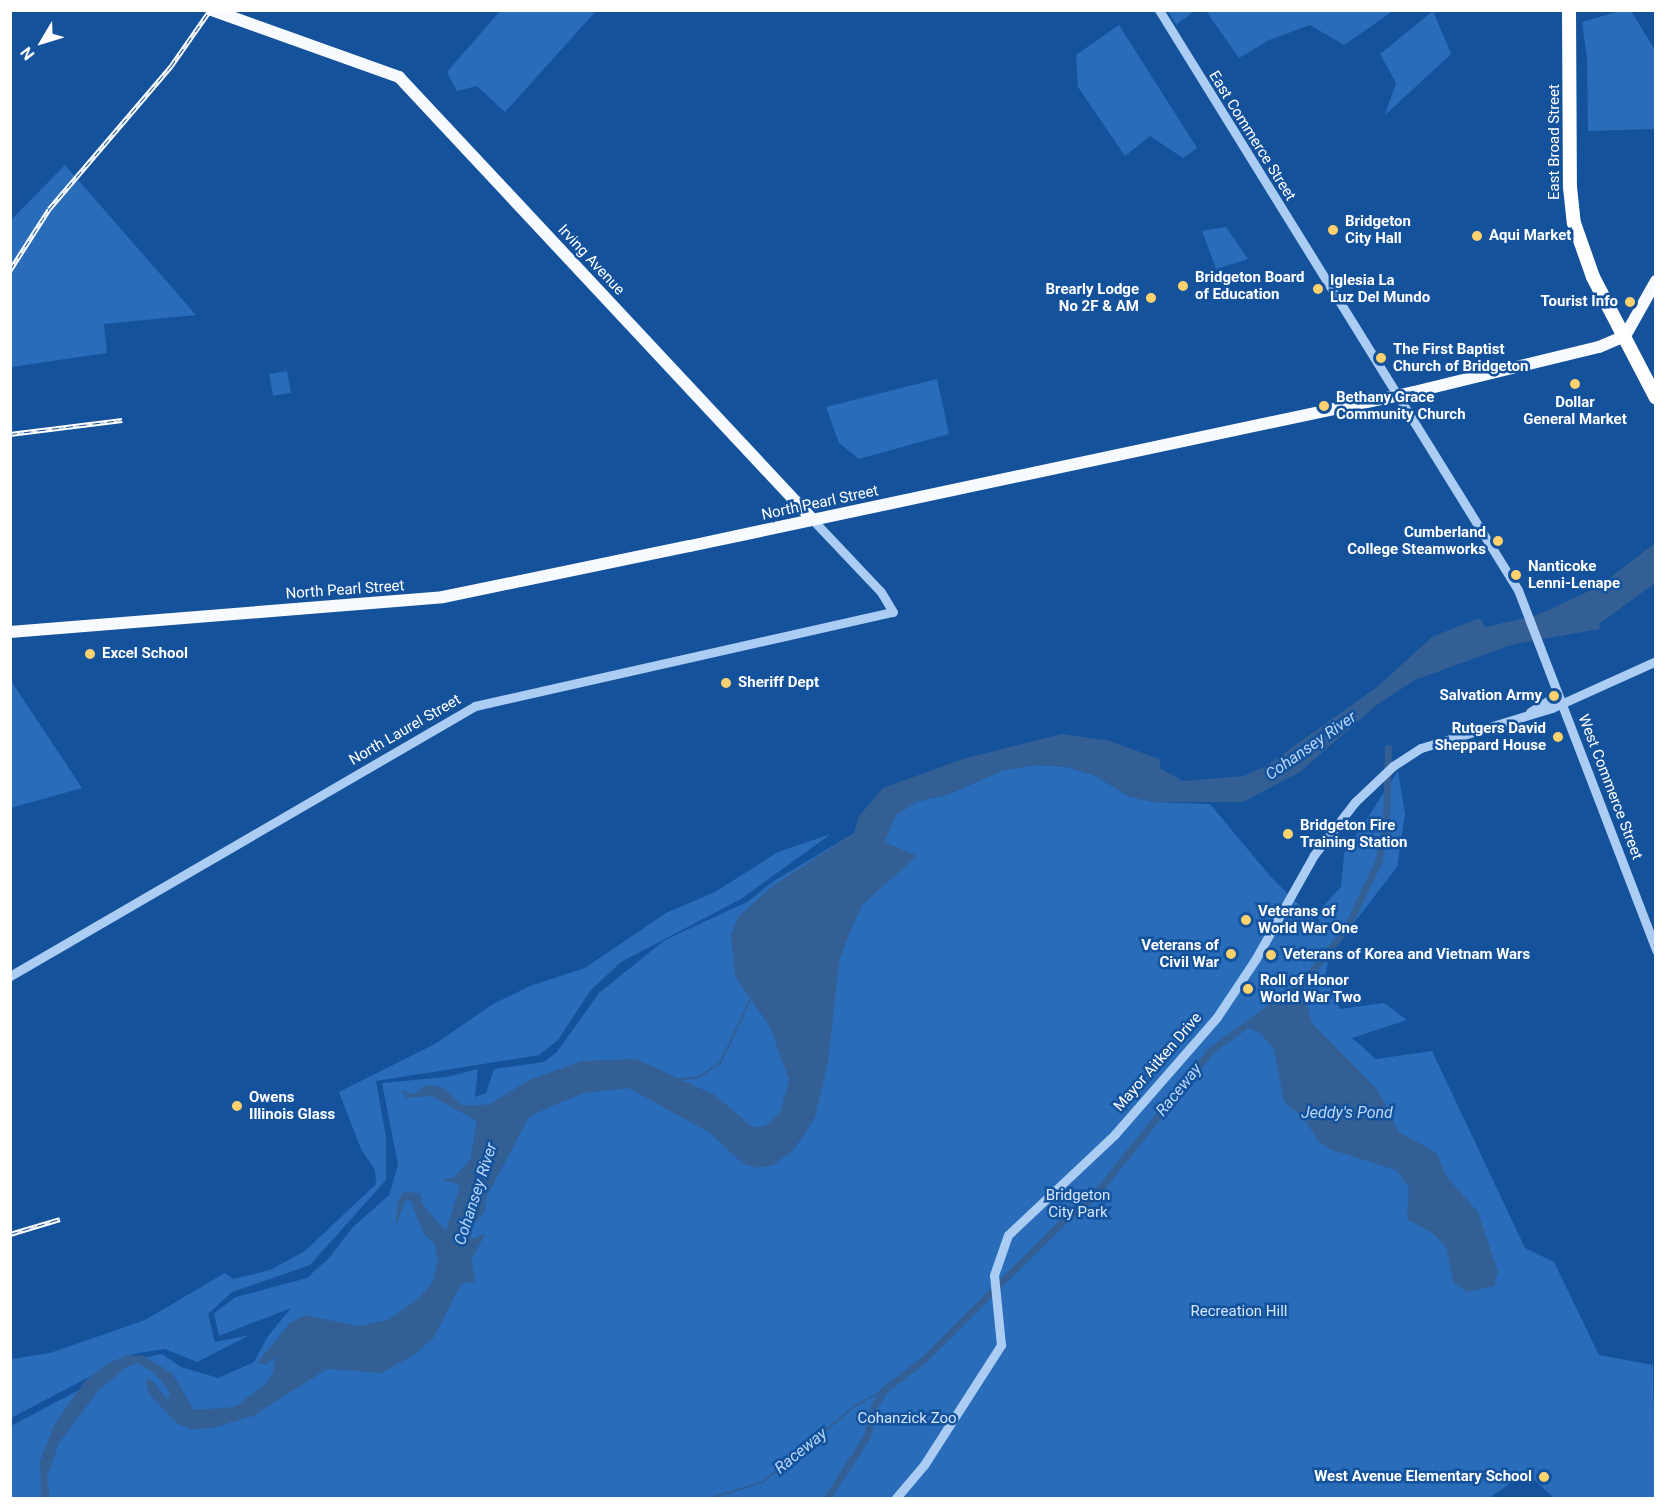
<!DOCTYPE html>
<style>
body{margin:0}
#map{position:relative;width:1666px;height:1509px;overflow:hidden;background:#15529c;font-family:Roboto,sans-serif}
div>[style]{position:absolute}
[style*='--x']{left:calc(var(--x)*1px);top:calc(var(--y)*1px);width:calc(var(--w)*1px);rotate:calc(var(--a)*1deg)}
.green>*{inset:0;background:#286cba;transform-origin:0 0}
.water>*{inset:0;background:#335f94}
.stream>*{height:2px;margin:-1px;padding:0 1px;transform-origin:1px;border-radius:1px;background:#335f94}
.canal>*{height:7px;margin:-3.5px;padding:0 3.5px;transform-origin:3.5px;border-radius:3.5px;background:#335f94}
.minor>*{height:9px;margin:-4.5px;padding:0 4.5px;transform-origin:4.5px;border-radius:4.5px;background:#abcdf3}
.major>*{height:12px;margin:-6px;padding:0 6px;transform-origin:6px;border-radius:6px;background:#f7faff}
.highway>*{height:14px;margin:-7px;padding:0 7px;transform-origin:7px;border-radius:7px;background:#fff}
.rail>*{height:4.5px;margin-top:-2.25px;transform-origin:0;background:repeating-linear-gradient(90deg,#15529c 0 7px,#fff 0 14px);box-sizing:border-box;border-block:2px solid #fff}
.dots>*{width:16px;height:16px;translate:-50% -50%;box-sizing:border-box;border:3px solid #15529c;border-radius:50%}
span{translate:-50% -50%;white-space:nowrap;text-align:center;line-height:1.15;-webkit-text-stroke:5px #15529c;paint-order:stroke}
.street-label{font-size:15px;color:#fff}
.poi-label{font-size:15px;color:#fff;font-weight:700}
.left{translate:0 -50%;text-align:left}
.right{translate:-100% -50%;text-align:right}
.park-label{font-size:15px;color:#d3e7fd}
.water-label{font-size:16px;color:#b8d7f9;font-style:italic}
.frame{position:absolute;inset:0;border:12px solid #fff;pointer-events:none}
.north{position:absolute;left:12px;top:12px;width:60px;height:60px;-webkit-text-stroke:4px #15529c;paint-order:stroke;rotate:232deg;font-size:16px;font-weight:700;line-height:24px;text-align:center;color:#fff}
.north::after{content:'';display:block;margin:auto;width:21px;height:27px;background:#fff;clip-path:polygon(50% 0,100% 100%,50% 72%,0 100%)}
</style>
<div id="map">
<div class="green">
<div style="clip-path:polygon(501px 10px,596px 11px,505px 112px,477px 86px,457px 91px,447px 72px)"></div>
<div style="clip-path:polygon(1321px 10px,1393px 11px,1344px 45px,1310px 25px,1269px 40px,1239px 58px,1206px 11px)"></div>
<div style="clip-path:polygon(1168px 11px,1194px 11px,1176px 25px)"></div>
<div style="clip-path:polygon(1433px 11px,1451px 54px,1385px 115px,1396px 83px,1380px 54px)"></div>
<div style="clip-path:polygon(1620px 11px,1631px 11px,1655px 50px,1655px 129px,1588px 131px,1587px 57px,1582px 22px)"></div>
<div style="clip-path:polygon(1119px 25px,1197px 148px,1183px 158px,1150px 136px,1125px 156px,1078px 87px,1076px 55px)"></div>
<div style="clip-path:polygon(65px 165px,196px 315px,104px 324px,107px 353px,11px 367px,11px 220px)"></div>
<div style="clip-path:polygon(1226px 227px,1248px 259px,1216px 269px,1202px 231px)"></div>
<div style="left:287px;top:371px;width:22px;height:18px;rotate:80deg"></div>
<div style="clip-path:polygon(937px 379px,949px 434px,859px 459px,839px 443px,826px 407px)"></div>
<div style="clip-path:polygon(10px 681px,11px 681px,82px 788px,11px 808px)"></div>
<div style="clip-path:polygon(1038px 765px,1067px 767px,1096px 776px,1128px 796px,1153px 802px,1210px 804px,1270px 876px,1324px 930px,1316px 914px,1341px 887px,1344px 854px,1398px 771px,1405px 814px,1397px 867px,1330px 954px,1325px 976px,1340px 1009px,1384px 1003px,1407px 1020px,1352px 1038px,1376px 1059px,1432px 1051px,1525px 1248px,1554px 1262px,1599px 1355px,1653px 1365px,1655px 1498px,1554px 1498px,1528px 1474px,1536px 1466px,1489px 1498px,11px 1498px,11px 1426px,137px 1359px,162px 1354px,181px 1367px,218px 1378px,254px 1362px,268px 1336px,291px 1308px,219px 1336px,214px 1313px,236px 1297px,307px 1278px,330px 1257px,352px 1228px,389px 1195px,398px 1165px,382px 1083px,446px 1077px,478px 1069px,475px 1097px,486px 1093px,494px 1069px,544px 1062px,557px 1052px,599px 993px,665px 940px,747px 902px,774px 881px,854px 833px,917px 802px,949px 794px,1004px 770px)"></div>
<div style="clip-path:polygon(831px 834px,741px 899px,621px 962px,590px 991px,558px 1040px,539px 1055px,376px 1081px,386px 1137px,386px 1180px,310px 1265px,232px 1292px,208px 1314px,215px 1342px,250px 1335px,197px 1362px,165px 1349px,133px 1354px,11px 1418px,11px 1359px,50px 1353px,145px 1320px,225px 1273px,233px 1279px,270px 1270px,305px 1251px,376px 1184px,375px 1170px,361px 1149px,339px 1092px,435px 1044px,493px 1004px,530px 986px,585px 968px,666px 913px,715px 892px,778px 852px)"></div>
</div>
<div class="water">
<div style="clip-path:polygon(1655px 543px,1655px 583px,1599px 624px,1600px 629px,1514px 644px,1415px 680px,1378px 704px,1300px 772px,1243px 802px,1153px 802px,1128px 796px,1096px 776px,1067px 767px,1038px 765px,1004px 770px,949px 794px,917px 802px,896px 815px,885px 842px,917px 856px,863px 904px,850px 931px,839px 963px,828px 1063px,815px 1118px,793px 1151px,773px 1165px,758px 1168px,742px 1163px,710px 1133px,629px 1088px,584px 1093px,554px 1105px,529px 1117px,486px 1198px,485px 1211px,473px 1225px,471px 1239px,486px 1233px,471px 1260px,476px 1281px,461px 1284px,434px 1337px,415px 1354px,382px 1373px,327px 1369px,253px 1416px,212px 1428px,191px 1429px,178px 1424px,149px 1394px,145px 1379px,153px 1381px,168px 1400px,170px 1392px,155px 1374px,138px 1363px,126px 1367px,98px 1391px,59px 1443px,47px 1477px,50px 1498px,41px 1498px,40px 1461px,54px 1425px,85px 1381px,107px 1364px,125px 1356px,142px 1355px,172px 1373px,194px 1410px,235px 1407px,266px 1384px,273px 1372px,275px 1357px,266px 1365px,257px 1363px,289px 1324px,305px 1315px,357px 1326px,374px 1323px,390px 1319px,421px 1296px,433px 1281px,438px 1261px,434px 1243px,423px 1233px,411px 1201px,405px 1201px,395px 1229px,398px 1201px,403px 1191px,420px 1194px,423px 1205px,446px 1231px,460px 1185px,442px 1179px,453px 1178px,470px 1160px,477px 1121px,431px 1096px,406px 1098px,401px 1090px,414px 1094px,428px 1084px,446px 1089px,460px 1104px,471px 1106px,490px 1104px,529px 1080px,582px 1061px,636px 1059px,715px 1095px,752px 1127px,765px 1126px,780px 1113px,789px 1080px,770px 1027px,735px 976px,731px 934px,739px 916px,774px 885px,854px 833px,859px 816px,883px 788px,963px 759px,1062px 734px,1110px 741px,1159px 759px,1161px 769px,1183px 781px,1244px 776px,1266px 766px,1377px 687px,1432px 637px,1479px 618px,1486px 627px,1537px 615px,1598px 587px)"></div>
<div style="clip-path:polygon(1302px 984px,1312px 1023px,1378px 1090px,1399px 1132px,1437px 1153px,1446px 1176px,1478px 1212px,1498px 1272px,1494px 1286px,1467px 1292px,1454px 1283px,1446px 1248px,1435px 1235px,1407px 1219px,1409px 1188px,1396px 1170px,1332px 1150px,1318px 1141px,1303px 1117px,1284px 1102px,1274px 1049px,1260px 1033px,1245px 1026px)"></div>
</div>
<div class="stream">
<div style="--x:679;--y:1079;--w:18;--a:-3"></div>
<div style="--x:697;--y:1078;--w:27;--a:-33"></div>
<div style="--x:720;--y:1063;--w:69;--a:-64.2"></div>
<div style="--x:711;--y:1498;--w:54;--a:-17.1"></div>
<div style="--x:763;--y:1482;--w:119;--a:-39.6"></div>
<div style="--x:855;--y:1406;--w:33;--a:-29"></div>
</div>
<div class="canal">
<div style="--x:827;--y:1498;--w:74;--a:-57.2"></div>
<div style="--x:867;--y:1436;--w:31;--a:-77"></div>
<div style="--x:874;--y:1406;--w:19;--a:-58"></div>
<div style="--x:884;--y:1390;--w:48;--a:-37.3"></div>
<div style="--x:922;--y:1361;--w:203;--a:-44.8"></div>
<div style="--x:1066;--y:1218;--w:33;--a:-38"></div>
<div style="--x:1092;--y:1198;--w:189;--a:-51.2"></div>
<div style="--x:1210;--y:1051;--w:114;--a:-36.1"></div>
<div style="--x:1302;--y:984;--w:73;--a:-51.7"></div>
<div style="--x:1347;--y:927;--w:72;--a:-64.5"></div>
<div style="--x:1378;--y:862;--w:35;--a:-77"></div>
<div style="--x:1386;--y:828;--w:80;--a:-88.6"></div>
</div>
<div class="minor">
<div style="--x:1159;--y:10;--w:682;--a:58.24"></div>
<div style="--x:1518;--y:590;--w:386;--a:69"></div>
<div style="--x:1530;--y:712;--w:22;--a:-32"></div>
<div style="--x:1549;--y:700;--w:12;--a:9"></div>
<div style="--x:10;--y:976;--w:538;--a:-30.14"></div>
<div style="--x:475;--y:706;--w:428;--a:-12.7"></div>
<div style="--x:893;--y:612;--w:23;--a:-121"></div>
<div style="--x:881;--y:592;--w:99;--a:-133.4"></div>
<div style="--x:896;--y:1498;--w:43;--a:-49.7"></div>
<div style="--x:924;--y:1465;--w:143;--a:-57.3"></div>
<div style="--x:1001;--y:1345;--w:70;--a:-95.7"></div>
<div style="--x:994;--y:1275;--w:42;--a:-70.7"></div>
<div style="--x:1008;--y:1235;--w:147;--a:-43.3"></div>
<div style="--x:1115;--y:1134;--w:155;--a:-48.9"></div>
<div style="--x:1217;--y:1017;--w:69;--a:-56.3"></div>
<div style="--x:1255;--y:960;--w:120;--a:-60.7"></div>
<div style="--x:1314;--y:855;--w:67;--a:-52.3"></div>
<div style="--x:1355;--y:802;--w:52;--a:-43.5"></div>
<div style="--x:1393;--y:766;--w:33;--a:-33"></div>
<div style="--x:1421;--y:748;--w:137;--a:-17"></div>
<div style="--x:1552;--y:708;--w:114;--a:-24.3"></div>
</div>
<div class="major">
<div style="--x:212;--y:10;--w:199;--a:19.7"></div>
<div style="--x:399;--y:77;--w:606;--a:46.94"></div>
<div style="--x:10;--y:632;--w:434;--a:-4.6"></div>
<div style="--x:443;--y:597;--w:252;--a:-11.7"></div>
<div style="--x:690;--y:546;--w:740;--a:-12.01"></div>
<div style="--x:1414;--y:392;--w:190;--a:-13.7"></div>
<div style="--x:1599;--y:347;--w:28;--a:-23"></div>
<div style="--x:1625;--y:336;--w:63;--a:-60.6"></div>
</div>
<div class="highway">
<div style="--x:1569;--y:10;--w:177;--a:89.7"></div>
<div style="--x:1570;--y:187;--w:36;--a:84"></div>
<div style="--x:1574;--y:223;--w:57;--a:70.6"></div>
<div style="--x:1593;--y:277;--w:136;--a:62.5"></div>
</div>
<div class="rail">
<div style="--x:10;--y:270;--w:72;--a:-57.4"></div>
<div style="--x:49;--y:209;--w:188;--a:-49.5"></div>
<div style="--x:171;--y:66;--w:68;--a:-55.1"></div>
<div style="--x:10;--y:434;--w:113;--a:-7.1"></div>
<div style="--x:10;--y:1234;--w:52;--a:-16.7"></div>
</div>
<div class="dots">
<div style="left:1333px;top:230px;background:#ffd26d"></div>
<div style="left:1477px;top:236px;background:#ffd26d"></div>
<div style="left:1183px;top:286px;background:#ffd26d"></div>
<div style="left:1318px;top:289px;background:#ffd26d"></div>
<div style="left:1151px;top:298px;background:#ffd26d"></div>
<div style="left:1630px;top:302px;background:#ffd26d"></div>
<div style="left:1381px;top:358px;background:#ffd26d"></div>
<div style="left:1575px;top:384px;background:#ffd26d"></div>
<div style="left:1324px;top:406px;background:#ffd26d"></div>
<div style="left:1498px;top:541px;background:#ffd26d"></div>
<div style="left:1516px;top:575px;background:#ffd26d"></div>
<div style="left:90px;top:654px;background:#ffd26d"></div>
<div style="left:726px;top:683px;background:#ffd26d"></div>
<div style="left:1554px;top:696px;background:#ffd26d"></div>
<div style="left:1558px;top:737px;background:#ffd26d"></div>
<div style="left:1288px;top:834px;background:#ffd26d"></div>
<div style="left:1246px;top:920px;background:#ffd26d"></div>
<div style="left:1231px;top:954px;background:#ffd26d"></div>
<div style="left:1271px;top:955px;background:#ffd26d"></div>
<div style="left:1248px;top:989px;background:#ffd26d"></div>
<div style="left:237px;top:1106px;background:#ffd26d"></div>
<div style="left:1544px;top:1477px;background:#ffd26d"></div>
</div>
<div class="street-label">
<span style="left:1252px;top:136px;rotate:58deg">East Commerce Street</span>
<span style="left:1555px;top:142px;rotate:-90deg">East Broad Street</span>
<span style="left:591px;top:260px;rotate:47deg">Irving Avenue</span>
<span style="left:820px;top:503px;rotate:-12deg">North Pearl Street</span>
<span style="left:345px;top:590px;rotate:-4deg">North Pearl Street</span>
<span style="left:405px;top:730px;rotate:-30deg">North Laurel Street</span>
<span style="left:1610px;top:787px;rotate:69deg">West Commerce Street</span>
<span style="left:1158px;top:1062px;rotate:-49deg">Mayor Aitken Drive</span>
</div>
<div class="poi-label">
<span class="left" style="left:1345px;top:230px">Bridgeton<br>City Hall</span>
<span class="left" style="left:1489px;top:236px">Aqui Market</span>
<span class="left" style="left:1195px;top:286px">Bridgeton Board<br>of Education</span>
<span class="left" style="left:1330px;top:289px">Iglesia La<br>Luz Del Mundo</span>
<span class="right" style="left:1139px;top:298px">Brearly Lodge<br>No 2F &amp; AM</span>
<span class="right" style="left:1618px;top:302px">Tourist Info</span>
<span class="left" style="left:1393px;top:358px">The First Baptist<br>Church of Bridgeton</span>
<span class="left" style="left:1336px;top:406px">Bethany Grace<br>Community Church</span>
<span style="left:1575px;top:411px">Dollar<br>General Market</span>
<span class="right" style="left:1486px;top:541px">Cumberland<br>College Steamworks</span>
<span class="left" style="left:1528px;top:575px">Nanticoke<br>Lenni-Lenape</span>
<span class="left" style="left:102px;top:654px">Excel School</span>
<span class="left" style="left:738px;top:683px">Sheriff Dept</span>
<span class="right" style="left:1542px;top:696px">Salvation Army</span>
<span class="right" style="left:1546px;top:737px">Rutgers David<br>Sheppard House</span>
<span class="left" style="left:1300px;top:834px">Bridgeton Fire<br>Training Station</span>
<span class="left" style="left:1258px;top:920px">Veterans of<br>World War One</span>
<span class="right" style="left:1219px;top:954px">Veterans of<br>Civil War</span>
<span class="left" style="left:1283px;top:955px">Veterans of Korea and Vietnam Wars</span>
<span class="left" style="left:1260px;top:989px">Roll of Honor<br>World War Two</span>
<span class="left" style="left:249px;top:1106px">Owens<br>Illinois Glass</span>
<span class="right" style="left:1532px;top:1477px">West Avenue Elementary School</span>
</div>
<div class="park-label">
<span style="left:1078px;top:1204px">Bridgeton<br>City Park</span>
<span style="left:1239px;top:1312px">Recreation Hill</span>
<span style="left:907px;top:1419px">Cohanzick Zoo</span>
</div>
<div class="water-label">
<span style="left:1311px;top:746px;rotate:-35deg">Cohansey River</span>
<span style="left:1179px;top:1090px;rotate:-51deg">Raceway</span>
<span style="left:1347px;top:1113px">Jeddy's Pond</span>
<span style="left:476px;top:1194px;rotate:-72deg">Cohansey River</span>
<span style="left:801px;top:1451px;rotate:-39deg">Raceway</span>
</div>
<div class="frame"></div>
<div class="north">N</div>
</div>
